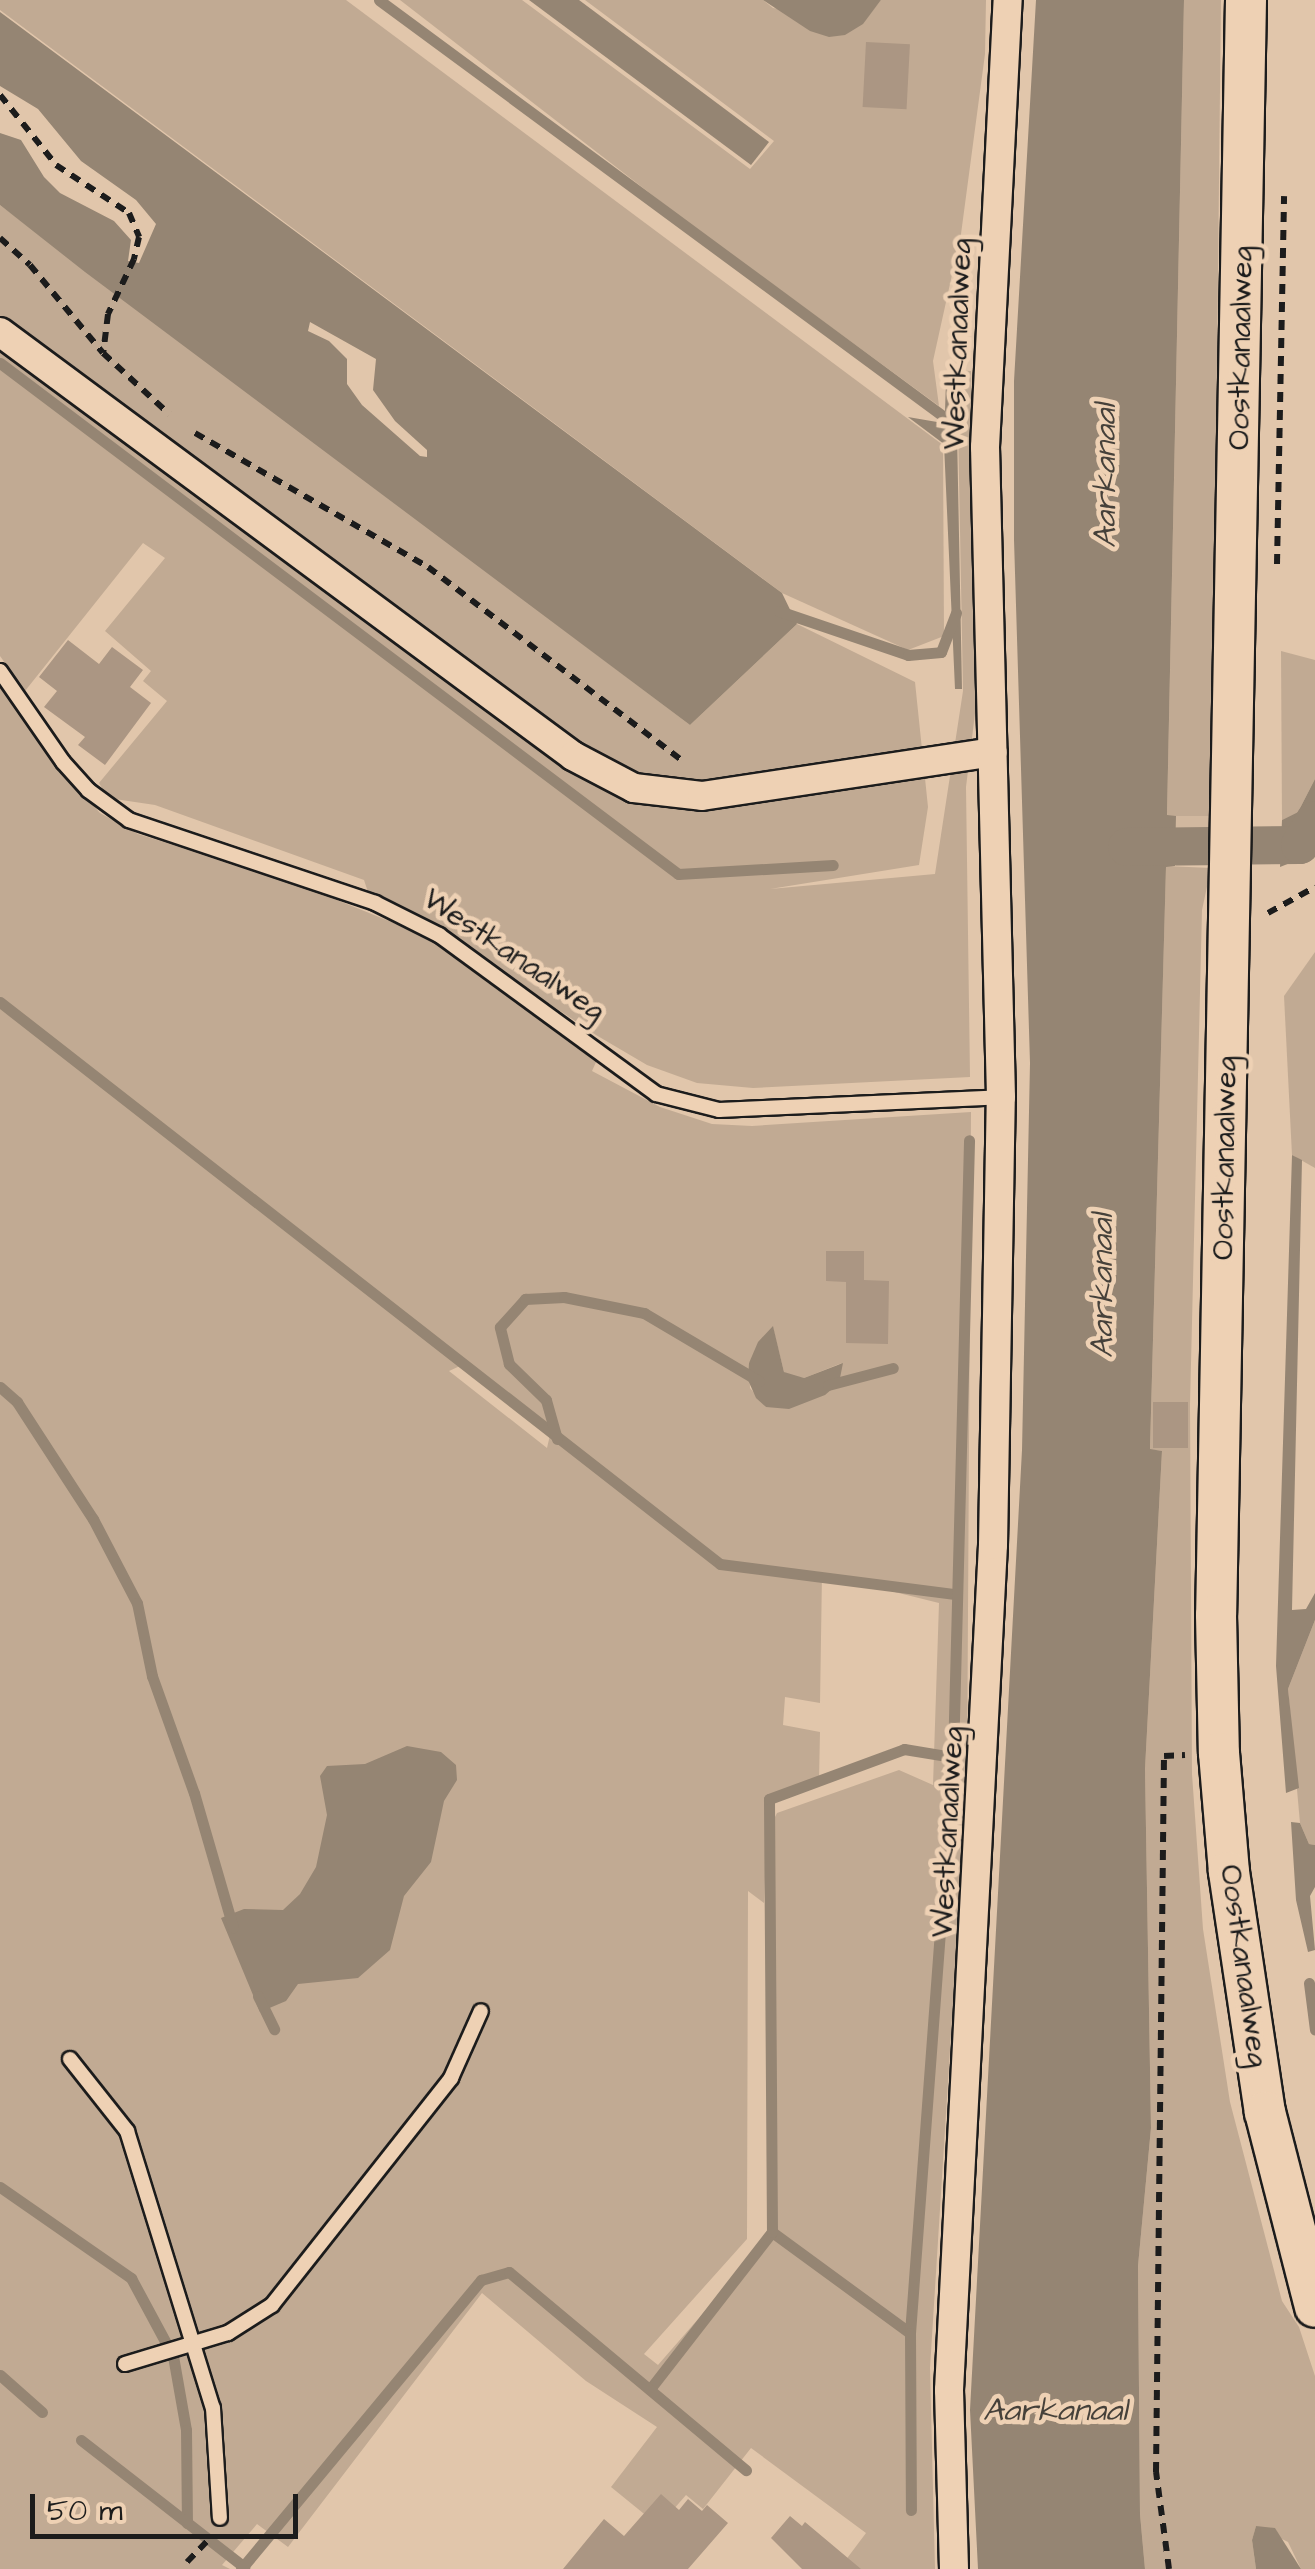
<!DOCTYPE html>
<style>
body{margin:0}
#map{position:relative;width:1315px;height:2569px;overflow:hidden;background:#e1c6ab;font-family:"Architects Daughter",sans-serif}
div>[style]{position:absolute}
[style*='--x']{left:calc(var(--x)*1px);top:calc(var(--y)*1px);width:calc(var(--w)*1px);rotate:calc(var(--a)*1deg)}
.built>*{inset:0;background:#d1b89f;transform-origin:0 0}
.green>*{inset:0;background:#c1aa93}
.water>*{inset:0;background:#958573}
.stream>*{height:11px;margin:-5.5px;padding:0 5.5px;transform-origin:5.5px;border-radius:5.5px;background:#958573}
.canal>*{height:38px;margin:-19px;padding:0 19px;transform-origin:19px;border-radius:19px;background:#958573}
.building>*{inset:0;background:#ab9683;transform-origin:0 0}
.path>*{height:6px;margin-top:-3px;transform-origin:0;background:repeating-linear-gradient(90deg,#1c1c1c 0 10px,transparent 0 18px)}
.roads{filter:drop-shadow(2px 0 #1c1c1c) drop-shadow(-2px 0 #1c1c1c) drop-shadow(0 2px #1c1c1c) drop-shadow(0 -2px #1c1c1c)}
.lane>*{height:14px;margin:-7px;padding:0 7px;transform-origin:7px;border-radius:7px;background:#eed1b4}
.street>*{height:28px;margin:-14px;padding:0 14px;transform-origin:14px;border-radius:14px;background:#eed1b4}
.secondary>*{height:40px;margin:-20px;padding:0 20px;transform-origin:20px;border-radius:20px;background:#eed1b4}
span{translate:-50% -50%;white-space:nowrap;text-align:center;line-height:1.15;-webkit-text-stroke:9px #eed1b4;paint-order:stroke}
.street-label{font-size:30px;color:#1c1c1c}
.water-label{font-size:32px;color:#46413a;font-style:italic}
.scale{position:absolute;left:30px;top:2494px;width:268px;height:45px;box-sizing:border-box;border:5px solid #1c1c1c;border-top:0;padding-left:12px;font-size:30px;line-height:35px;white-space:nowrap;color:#1c1c1c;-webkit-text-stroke:8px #eed1b4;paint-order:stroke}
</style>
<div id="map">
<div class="built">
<div style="left:1176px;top:816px;width:36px;height:50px"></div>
</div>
<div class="green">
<div style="clip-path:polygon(0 0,346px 0,943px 445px,944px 636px,908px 650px,782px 593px,0 10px)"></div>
<div style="clip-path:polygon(400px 0,522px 0,750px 169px,774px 141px,585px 0,763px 0,773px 8px,862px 24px,881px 0,986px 0,985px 54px,961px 234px,933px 361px,939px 406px,682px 218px)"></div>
<div style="clip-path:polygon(1184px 0,1221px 0,1212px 816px,1167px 816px)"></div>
<div style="clip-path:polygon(0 205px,690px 725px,797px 624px,915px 682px,928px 807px,919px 865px,770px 889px,935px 874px,963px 691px,957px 370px,971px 371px,978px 689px,966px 787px,970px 1077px,753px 1088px,697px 1083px,647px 1065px,596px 1035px,426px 921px,368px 892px,364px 880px,155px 805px,108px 798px,99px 783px,167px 701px,143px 681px,151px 671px,105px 631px,165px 558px,143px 543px,25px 691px,0 656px)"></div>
<div style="clip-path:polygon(1281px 651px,1315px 660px,1315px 779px,1298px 812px,1282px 820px)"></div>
<div style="clip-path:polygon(evenodd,0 682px,57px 765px,100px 813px,138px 834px,295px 883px,426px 936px,498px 984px,597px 1060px,592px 1071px,660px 1107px,712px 1124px,752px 1126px,971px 1112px,967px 1780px,930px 2368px,935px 2569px,839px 2569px,866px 2533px,751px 2448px,703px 2509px,686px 2495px,659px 2526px,611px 2487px,657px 2427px,586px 2381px,482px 2293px,288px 2547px,257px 2524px,222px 2565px,230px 2569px,0 2569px,0 682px,773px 1328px,784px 1372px,790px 1377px,804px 1378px,842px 1363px,766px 1407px,750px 1388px,749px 1363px,773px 1328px,0 682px,460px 1366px,550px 1435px,547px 1448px,449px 1371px,460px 1366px,0 682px,822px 1574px,939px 1603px,933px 1785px,899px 1770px,777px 1813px,774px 1819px,776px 2236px,773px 2233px,658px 2365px,644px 2354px,747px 2239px,748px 1891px,764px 1903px,768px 1798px,819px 1780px,820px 1732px,783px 1725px,785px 1697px,820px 1703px,822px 1574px)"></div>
<div style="clip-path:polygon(1166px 866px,1211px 868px,1202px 910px,1190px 1405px,1192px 1774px,1203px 1929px,1230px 2102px,1282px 2301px,1299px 2327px,1315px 2376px,1315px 2569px,1301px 2569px,1288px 2542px,1256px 2526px,1252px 2540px,1256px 2569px,1145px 2569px,1140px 2514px,1138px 2266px,1151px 2128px,1145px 1769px,1162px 1451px,1150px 1450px)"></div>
<div style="clip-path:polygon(1315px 952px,1315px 1168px,1292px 1155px,1284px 996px)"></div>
<div style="clip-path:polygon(1315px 1620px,1315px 1845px,1309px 1844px,1300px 1823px,1288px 1689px)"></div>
</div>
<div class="water">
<div style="clip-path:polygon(529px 0,579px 0,769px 142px,751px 165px)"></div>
<div style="clip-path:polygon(763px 0,881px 0,863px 24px,845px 35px,829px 37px,810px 31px)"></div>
<div style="clip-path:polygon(1036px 0,1184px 0,1167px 815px,1176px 816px,1175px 866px,1166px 867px,1150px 1449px,1162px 1451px,1145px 1769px,1151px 2128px,1138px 2266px,1140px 2514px,1145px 2569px,978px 2569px,970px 2410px,1022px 1450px,1030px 1063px,1014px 540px,1014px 381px)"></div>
<div style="clip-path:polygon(evenodd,0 12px,782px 593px,797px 624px,690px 725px,85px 272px,0 205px,0 133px,21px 140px,44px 177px,60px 193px,114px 221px,131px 240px,128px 261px,139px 263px,156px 224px,136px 200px,81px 161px,38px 109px,0 86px,0 12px,310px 322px,376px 359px,373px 390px,395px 421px,427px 450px,427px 457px,420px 456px,362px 405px,347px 384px,347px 359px,329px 341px,308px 331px,310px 322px)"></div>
<div style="clip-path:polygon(946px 380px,956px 381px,962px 689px,955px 689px,944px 444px,908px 417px,937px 422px,945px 411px)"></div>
<div style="clip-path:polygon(1315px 779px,1315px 853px,1280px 867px,1282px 820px,1298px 812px)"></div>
<div style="clip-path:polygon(1292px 1155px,1302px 1160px,1292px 1610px,1306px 1609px,1315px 1593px,1315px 1620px,1288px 1689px,1299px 1788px,1286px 1793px,1276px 1666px)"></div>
<div style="clip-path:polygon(773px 1326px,784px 1372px,804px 1378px,843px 1363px,839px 1383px,825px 1395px,789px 1409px,766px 1407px,756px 1398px,748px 1380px,749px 1363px,758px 1342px)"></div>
<div style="clip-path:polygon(407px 1746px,441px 1752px,456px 1765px,457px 1780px,444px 1801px,431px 1862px,404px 1896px,390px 1950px,358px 1978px,298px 1984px,286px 2001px,260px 2012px,221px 1918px,244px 1909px,283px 1910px,300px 1894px,316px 1867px,327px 1815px,320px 1776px,327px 1766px,365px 1764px)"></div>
<div style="clip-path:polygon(1291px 1822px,1300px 1823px,1309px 1844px,1315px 1845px,1315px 1887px,1310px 1896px,1315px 1950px,1308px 1952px,1296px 1900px)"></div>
<div style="clip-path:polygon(1256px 2526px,1275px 2528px,1301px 2569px,1256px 2569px,1252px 2540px)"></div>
</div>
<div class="stream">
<div style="--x:379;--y:0;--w:711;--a:36.42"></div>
<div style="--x:0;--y:363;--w:849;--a:37"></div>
<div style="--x:678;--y:874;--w:155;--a:-3.3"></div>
<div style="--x:779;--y:611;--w:136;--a:18.8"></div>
<div style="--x:908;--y:655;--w:33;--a:-5"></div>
<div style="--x:941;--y:652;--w:42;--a:-69"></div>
<div style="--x:0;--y:1002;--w:913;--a:37.97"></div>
<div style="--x:720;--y:1564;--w:237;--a:7.3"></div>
<div style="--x:828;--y:1385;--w:67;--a:-14.7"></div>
<div style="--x:0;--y:1387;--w:23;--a:41"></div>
<div style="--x:17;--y:1402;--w:140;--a:57"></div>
<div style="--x:93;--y:1519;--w:95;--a:62.4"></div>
<div style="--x:137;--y:1603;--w:75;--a:78.4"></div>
<div style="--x:152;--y:1676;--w:124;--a:70.3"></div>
<div style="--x:194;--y:1793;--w:140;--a:73.8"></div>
<div style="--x:557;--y:1439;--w:41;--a:-105.8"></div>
<div style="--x:546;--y:1400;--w:52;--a:-135.8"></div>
<div style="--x:509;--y:1364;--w:38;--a:-104"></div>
<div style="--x:500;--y:1327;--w:38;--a:-48"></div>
<div style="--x:525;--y:1299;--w:39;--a:-3"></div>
<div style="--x:564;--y:1297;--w:82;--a:11.3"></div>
<div style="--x:644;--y:1313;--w:134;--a:30.6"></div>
<div style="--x:953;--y:1757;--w:617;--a:-88.51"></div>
<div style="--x:1309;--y:1983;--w:47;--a:82.7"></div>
<div style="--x:258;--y:1996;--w:37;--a:64"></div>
<div style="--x:0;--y:2187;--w:160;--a:34.8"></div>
<div style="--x:131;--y:2278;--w:89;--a:61.7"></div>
<div style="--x:173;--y:2356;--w:75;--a:80"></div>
<div style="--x:186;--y:2430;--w:93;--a:89.4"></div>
<div style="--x:772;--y:2232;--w:171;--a:36.2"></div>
<div style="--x:0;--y:2375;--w:56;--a:41.4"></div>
<div style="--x:650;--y:2389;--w:199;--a:-52.2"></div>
<div style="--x:772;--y:2232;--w:433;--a:-90.4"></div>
<div style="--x:769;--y:1799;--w:144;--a:-20.3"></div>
<div style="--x:904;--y:1749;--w:50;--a:9.3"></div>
<div style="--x:953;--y:1757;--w:578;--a:94.27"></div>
<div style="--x:910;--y:2333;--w:177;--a:89.7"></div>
<div style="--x:81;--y:2440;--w:207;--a:37.9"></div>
<div style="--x:241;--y:2569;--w:376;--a:-50.3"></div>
<div style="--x:481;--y:2280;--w:29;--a:-16"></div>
<div style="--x:509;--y:2272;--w:309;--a:39.9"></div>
</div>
<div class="canal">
<div style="--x:1127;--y:847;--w:173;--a:-0.7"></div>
<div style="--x:1300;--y:845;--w:29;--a:-59"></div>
</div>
<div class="building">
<div style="left:866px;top:42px;width:44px;height:65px;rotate:3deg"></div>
<div style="clip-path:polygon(68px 640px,99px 664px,112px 647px,143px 670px,130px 687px,151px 703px,105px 765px,78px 745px,85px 737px,44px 707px,57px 691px,39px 677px)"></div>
<div style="clip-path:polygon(826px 1251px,864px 1251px,864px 1280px,889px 1281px,888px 1344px,846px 1343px,846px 1282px,826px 1281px)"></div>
<div style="left:1153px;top:1402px;width:35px;height:46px"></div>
<div style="clip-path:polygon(661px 2494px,679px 2510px,688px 2499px,702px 2511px,707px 2505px,728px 2523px,688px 2569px,563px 2569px,604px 2519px,624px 2536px)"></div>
<div style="clip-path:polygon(790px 2516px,802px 2526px,805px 2522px,861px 2569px,802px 2569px,771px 2538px)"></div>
</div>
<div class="path">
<div style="--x:0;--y:95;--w:90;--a:51.3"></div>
<div style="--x:56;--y:165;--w:87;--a:33.3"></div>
<div style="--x:129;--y:213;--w:26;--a:67"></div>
<div style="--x:139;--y:237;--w:23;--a:103"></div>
<div style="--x:134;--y:259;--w:61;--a:115.3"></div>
<div style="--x:108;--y:314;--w:39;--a:97"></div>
<div style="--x:0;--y:238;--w:40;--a:42"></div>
<div style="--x:30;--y:265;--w:114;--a:50.3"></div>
<div style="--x:103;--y:353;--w:90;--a:42.7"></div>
<div style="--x:195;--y:433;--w:269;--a:29.9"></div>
<div style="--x:428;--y:567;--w:318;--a:37.3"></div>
<div style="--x:1277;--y:564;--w:368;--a:-88.9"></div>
<div style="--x:1268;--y:913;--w:54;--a:-29"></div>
<div style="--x:187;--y:2562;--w:33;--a:-46"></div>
<div style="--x:1169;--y:2569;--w:98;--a:-97.6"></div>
<div style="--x:1156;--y:2472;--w:716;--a:-89.36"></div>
<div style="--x:1164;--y:1756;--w:21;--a:-3"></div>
</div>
<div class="roads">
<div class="lane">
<div style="--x:0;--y:671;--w:111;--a:55.3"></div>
<div style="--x:63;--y:762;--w:38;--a:48"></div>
<div style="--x:88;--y:790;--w:51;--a:36.2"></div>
<div style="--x:129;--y:820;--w:260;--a:18.6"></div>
<div style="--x:375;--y:903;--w:72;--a:26.6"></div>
<div style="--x:439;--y:935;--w:269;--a:36.2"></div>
<div style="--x:656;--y:1094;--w:65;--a:14.3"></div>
<div style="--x:719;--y:1110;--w:282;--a:-2.6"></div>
<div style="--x:70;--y:2059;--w:92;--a:51.6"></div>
<div style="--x:127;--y:2131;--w:290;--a:72.8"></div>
<div style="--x:213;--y:2408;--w:110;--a:86.4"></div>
<div style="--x:125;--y:2364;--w:108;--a:-16.8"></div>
<div style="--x:228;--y:2333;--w:52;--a:-32.5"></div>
<div style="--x:272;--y:2305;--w:289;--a:-51.7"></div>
<div style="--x:451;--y:2078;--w:73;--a:-65.9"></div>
</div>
<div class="street">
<div style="--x:0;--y:332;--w:713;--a:36.5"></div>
<div style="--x:573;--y:756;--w:69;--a:27.7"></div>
<div style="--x:634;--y:788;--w:68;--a:6.7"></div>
<div style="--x:702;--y:796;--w:294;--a:-8.6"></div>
<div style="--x:954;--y:2569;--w:179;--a:-91.6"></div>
<div style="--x:949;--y:2390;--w:846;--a:-87.02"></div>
<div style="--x:993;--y:1545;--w:448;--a:-89"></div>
<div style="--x:1001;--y:1097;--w:650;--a:-91.41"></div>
<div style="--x:985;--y:447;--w:448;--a:-87.1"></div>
</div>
<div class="secondary">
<div style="--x:1246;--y:0;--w:1615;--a:91.06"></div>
<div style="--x:1216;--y:1615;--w:138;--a:88.8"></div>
<div style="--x:1219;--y:1753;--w:119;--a:85.2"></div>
<div style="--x:1229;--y:1872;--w:243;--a:81.5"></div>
<div style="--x:1265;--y:2112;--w:201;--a:75.6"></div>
</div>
</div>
<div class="street-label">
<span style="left:958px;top:344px;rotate:-88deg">Westkanaalweg</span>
<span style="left:1241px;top:348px;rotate:-89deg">Oostkanaalweg</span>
<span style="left:514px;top:955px;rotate:34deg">Westkanaalweg</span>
<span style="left:1225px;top:1158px;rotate:-89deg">Oostkanaalweg</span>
<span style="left:948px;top:1832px;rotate:-87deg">Westkanaalweg</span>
<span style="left:1244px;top:1966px;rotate:82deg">Oostkanaalweg</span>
</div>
<div class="water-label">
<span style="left:1106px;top:476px;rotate:-90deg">Aarkanaal</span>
<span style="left:1103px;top:1286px;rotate:-90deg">Aarkanaal</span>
<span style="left:1055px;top:2411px">Aarkanaal</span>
</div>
<div class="scale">50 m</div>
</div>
